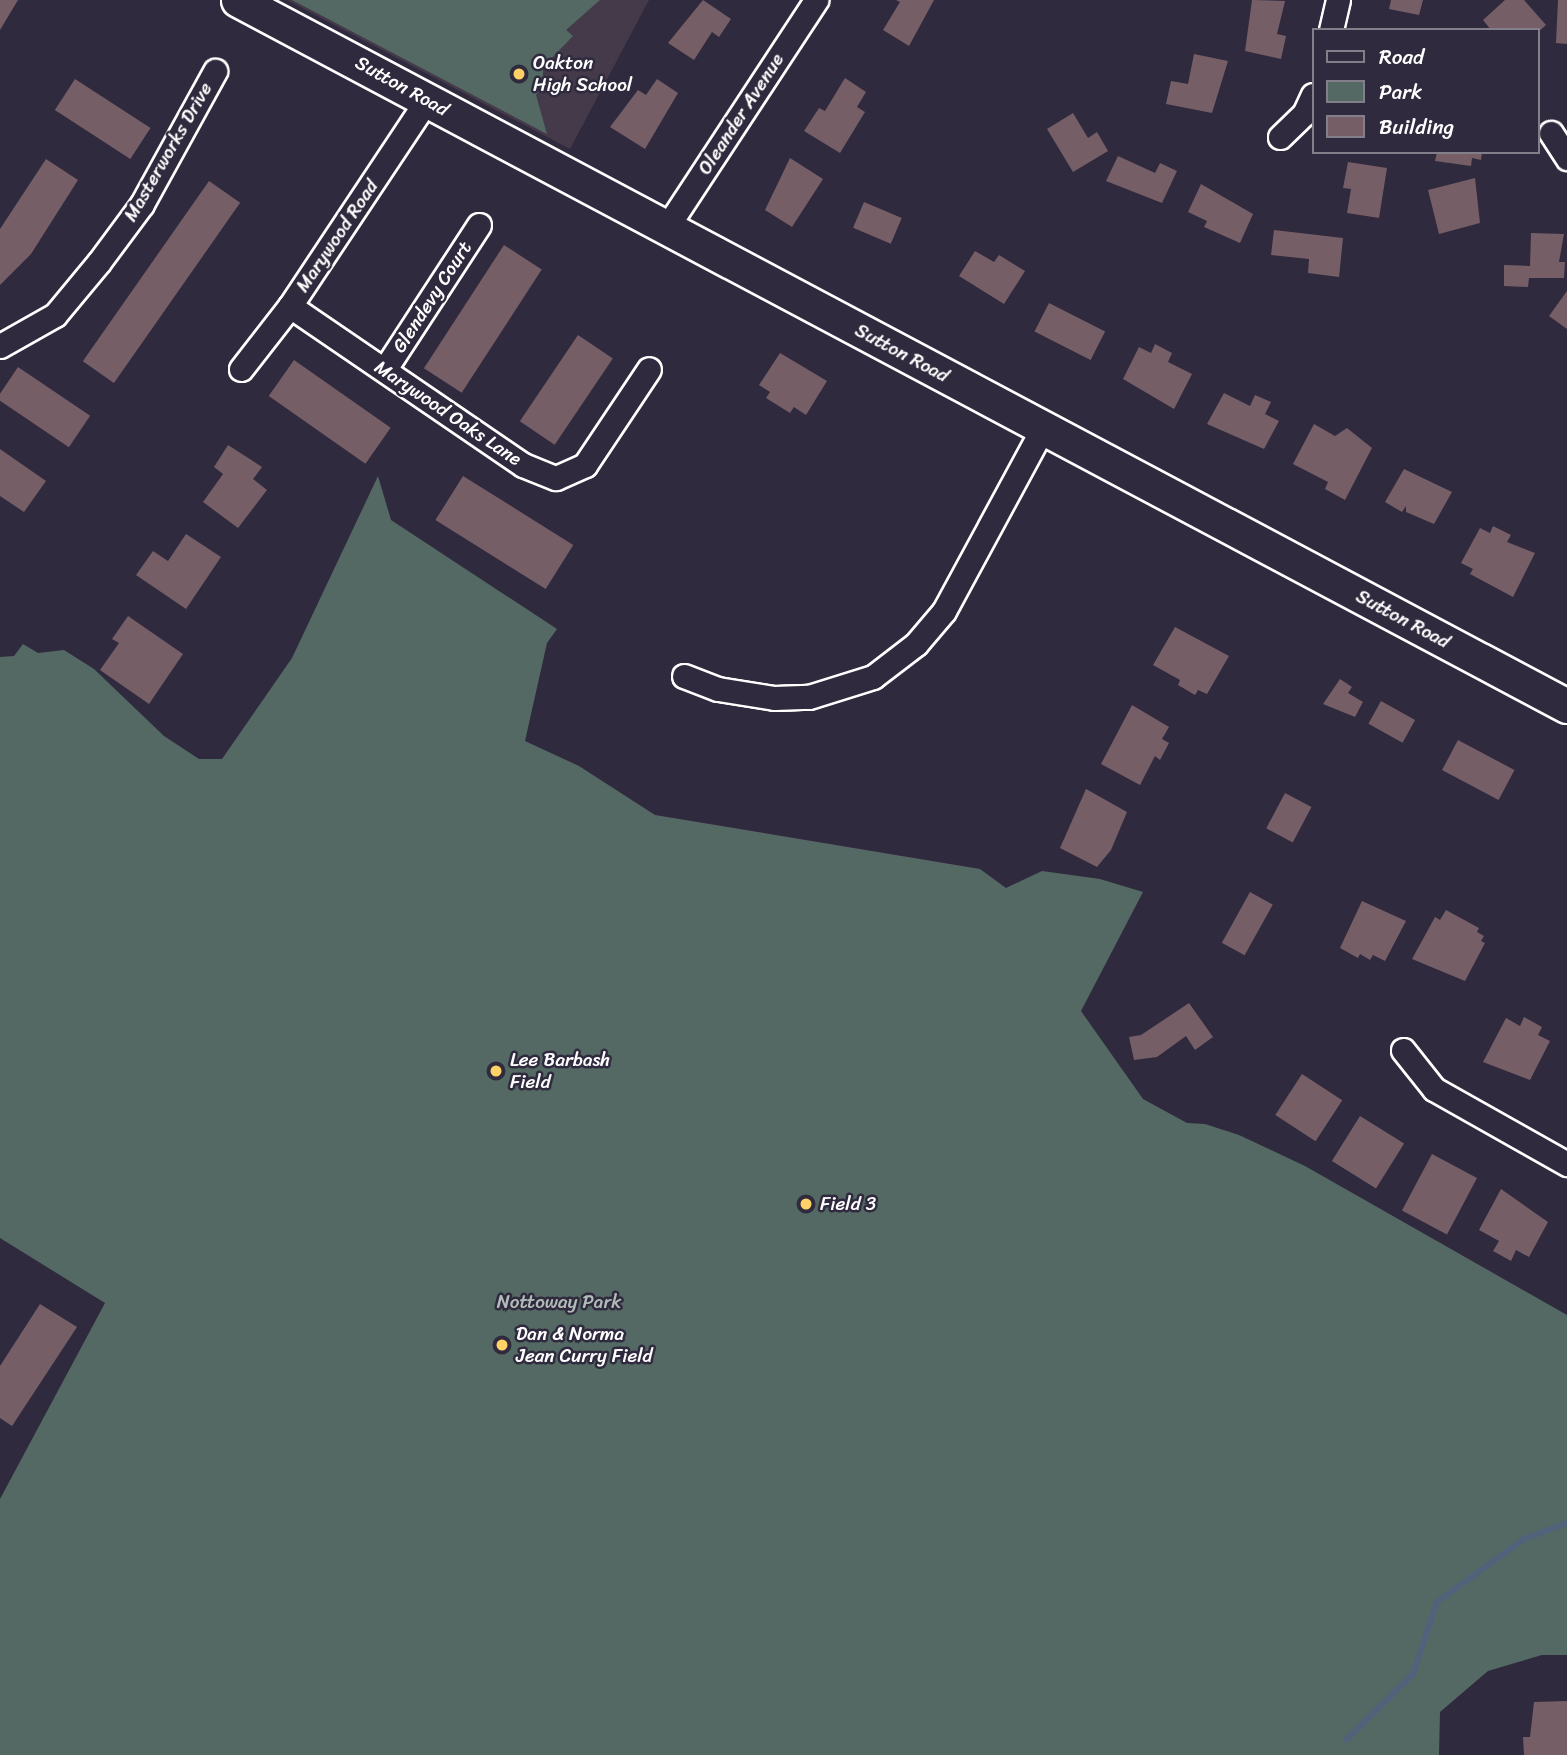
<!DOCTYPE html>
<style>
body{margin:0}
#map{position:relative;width:1567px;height:1755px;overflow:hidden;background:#2f2a3d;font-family:Sriracha,sans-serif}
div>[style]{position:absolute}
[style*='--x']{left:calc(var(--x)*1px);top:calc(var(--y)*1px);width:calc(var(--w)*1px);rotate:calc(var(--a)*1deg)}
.built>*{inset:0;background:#443a4a}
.green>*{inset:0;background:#546963}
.stream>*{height:6px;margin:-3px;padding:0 3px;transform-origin:3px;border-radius:3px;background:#51627b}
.building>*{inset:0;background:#765e67;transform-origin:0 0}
.roads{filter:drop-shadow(2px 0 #fff) drop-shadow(-2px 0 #fff) drop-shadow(0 2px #fff) drop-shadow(0 -2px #fff)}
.street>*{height:23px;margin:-11.5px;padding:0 11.5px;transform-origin:11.5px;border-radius:11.5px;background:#2f2a3d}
.secondary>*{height:33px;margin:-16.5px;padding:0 16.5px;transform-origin:16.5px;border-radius:16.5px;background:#2f2a3d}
.dots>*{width:19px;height:19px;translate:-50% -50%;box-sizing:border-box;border:4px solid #2f2a3d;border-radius:50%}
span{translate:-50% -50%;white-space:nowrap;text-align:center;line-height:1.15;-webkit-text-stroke:5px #2f2a3d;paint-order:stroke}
.poi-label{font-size:19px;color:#fff}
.left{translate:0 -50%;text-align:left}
.street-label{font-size:19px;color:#fff}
.park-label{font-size:19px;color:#b2bcb9}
.legend{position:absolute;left:1312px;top:28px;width:228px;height:126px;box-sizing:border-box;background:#2f2a3d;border:2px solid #827f8b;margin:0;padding:9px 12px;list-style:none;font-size:21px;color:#fff}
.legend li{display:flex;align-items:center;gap:14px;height:35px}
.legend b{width:35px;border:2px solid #827f8b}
</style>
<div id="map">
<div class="built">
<div style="clip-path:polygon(287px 0,649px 0,570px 149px)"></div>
</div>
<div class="green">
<div style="clip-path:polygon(292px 0,600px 0,566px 30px,573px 36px,543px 67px,543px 86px,536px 95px,547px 134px)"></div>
<div style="clip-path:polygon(378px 476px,391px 520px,557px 629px,547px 643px,525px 741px,579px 766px,655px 815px,980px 869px,1006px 888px,1042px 871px,1100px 879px,1143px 892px,1081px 1011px,1143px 1099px,1187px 1123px,1205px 1124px,1239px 1135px,1305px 1166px,1567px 1315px,1567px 1655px,1542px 1655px,1488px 1671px,1440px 1712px,1439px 1755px,0 1755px,0 1499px,105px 1303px,0 1238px,0 657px,14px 656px,23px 644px,38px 653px,64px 650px,94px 669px,164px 736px,199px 759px,222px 759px,292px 658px)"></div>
</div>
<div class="stream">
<div style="--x:1346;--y:1740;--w:94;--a:-44.6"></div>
<div style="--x:1413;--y:1674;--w:76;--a:-71.6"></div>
<div style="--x:1437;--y:1602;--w:107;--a:-35.9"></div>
<div style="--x:1524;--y:1539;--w:46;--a:-20.4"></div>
</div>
<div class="building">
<div style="clip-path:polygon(0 0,18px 0,0 30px)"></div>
<div style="clip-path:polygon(703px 0,731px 19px,719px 37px,712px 32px,694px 60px,668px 43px)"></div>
<div style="clip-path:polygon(896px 0,934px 0,909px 46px,883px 30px,900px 2px)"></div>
<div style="clip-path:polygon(1252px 0,1285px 1px,1277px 34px,1286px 36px,1281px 59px,1245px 51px)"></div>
<div style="clip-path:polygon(1391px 0,1423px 0,1419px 15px,1389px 9px)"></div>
<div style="clip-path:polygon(1505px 0,1524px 0,1546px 25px,1537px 33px,1491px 30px,1483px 20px)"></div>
<div style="clip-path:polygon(1558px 0,1567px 0,1567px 44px,1556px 43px)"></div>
<div style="clip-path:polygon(1194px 54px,1228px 61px,1212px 113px,1166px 104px,1171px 81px,1188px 84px)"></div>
<div style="clip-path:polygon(845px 78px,866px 92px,857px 107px,865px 112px,840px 153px,804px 131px,819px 108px,825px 111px)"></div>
<div style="left:75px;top:79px;width:90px;height:37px;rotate:33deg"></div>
<div style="clip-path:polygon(657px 79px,678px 93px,645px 149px,610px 127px,638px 90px,646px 95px)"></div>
<div style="clip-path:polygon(1073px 113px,1088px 138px,1097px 132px,1108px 151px,1073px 172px,1047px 129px)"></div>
<div style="clip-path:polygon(1437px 152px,1482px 152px,1481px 160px,1472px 158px,1471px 166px,1435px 161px)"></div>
<div style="clip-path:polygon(1118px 156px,1155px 173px,1160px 163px,1177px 171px,1162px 203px,1106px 181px)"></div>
<div style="clip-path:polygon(790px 158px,823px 179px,792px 227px,765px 210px)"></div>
<div style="clip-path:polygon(46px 159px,78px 180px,31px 254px,0 285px,0 229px)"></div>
<div style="clip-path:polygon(1348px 162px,1387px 168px,1379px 218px,1347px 213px,1351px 189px,1343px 188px)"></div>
<div style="clip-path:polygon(1475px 178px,1480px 223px,1439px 234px,1428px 190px)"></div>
<div style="left:209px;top:181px;width:38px;height:220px;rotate:35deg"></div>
<div style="clip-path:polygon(1201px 184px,1253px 214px,1240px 243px,1204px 227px,1207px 221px,1188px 212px)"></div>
<div style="left:864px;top:202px;width:41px;height:28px;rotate:23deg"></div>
<div style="clip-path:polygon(1274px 230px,1343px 238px,1339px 277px,1308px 273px,1309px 259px,1271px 255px)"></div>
<div style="clip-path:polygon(1531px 233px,1564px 234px,1559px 262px,1565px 262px,1564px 278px,1529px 278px,1528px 287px,1504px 286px,1504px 265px,1530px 266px)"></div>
<div style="left:504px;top:245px;width:45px;height:147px;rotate:33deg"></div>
<div style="clip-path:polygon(975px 251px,994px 262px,999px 255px,1025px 271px,1004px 304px,959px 276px)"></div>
<div style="clip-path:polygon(1567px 291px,1567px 329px,1549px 316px)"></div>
<div style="left:1049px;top:303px;width:63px;height:32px;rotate:27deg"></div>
<div style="left:578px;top:335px;width:42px;height:104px;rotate:34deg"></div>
<div style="clip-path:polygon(1155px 344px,1172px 353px,1168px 362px,1192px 374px,1174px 409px,1123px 379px,1139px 347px,1151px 353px)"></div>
<div style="clip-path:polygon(780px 353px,827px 381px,806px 415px,794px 407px,790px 413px,766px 398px,770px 392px,759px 385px)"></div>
<div style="left:294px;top:360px;width:118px;height:44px;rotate:35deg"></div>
<div style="left:18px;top:367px;width:87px;height:38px;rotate:34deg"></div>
<div style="clip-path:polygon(1224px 393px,1250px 406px,1255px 395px,1271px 402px,1265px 414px,1279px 421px,1264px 449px,1207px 424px)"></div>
<div style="clip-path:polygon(1314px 424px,1335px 436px,1347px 428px,1372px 448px,1345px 500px,1325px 489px,1328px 482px,1293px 464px)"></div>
<div style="clip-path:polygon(228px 445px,262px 467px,253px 479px,267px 490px,238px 528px,203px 502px,223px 474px,214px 467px)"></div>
<div style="clip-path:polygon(0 449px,46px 481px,24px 512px,0 496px)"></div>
<div style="clip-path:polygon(1404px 469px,1452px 492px,1434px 524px,1406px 512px,1406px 506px,1402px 512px,1385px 502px)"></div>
<div style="left:463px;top:476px;width:130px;height:52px;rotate:32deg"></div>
<div style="clip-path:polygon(1493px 526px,1511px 535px,1507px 542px,1535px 553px,1513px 597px,1470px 574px,1473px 569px,1461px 563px,1480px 528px,1490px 533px)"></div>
<div style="clip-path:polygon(186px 534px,221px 557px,186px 609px,136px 575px,153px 551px,168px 561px)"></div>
<div style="clip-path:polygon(128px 616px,183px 654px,149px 704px,100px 670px,119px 643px,112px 639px)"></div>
<div style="clip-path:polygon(1175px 627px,1229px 656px,1207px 694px,1198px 690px,1195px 695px,1178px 685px,1180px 680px,1153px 665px)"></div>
<div style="clip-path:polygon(1340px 679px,1352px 687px,1348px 693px,1363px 702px,1355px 717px,1323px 704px)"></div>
<div style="left:1381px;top:701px;width:39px;height:26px;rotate:29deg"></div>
<div style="clip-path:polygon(1132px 705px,1169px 727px,1162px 739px,1169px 743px,1160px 760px,1155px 756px,1140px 785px,1101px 764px)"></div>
<div style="left:1458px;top:740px;width:64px;height:34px;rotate:28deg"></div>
<div style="clip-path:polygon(1086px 789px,1127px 812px,1111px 850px,1097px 867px,1060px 848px)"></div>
<div style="left:1285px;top:793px;width:30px;height:40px;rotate:28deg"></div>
<div style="left:1250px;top:892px;width:26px;height:58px;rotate:29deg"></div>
<div style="clip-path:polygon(1362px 901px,1406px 921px,1385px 961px,1373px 955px,1370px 960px,1360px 954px,1358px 958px,1340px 948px)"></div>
<div style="clip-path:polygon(1446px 910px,1479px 928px,1477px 932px,1484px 936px,1481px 941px,1485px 943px,1465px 981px,1412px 959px,1435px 917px,1440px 920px)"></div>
<div style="clip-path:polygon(1189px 1003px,1213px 1037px,1195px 1050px,1186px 1036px,1157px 1057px,1134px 1060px,1129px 1037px,1141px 1035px)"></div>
<div style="clip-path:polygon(1524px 1017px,1542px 1027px,1538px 1035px,1550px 1041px,1530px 1080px,1483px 1062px,1506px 1018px,1520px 1026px)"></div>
<div style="left:1302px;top:1074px;width:48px;height:49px;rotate:33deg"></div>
<div style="left:1360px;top:1116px;width:52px;height:53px;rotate:32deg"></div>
<div style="left:1432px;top:1154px;width:51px;height:64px;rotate:28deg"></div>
<div style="clip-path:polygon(1501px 1189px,1548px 1222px,1529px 1257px,1516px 1250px,1511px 1261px,1493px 1251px,1499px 1241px,1479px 1230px)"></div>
<div style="clip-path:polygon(40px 1304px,77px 1327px,12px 1426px,0 1418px,0 1366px)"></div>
<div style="clip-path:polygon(1567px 1701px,1567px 1755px,1524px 1755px,1523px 1737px,1530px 1737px,1534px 1702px)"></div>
</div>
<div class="roads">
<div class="street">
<div style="--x:1331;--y:30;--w:31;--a:-77"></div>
<div style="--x:1551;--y:133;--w:30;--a:57"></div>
<div style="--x:1280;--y:137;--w:33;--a:-44"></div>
<div style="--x:1304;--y:114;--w:21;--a:-65"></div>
<div style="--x:667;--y:227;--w:272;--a:-56.7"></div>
<div style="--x:290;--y:306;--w:282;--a:34.3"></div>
<div style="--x:523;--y:465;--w:35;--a:22"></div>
<div style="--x:556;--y:478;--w:32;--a:-24"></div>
<div style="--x:585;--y:465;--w:115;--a:-56.3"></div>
<div style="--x:0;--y:346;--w:63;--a:-29.4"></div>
<div style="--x:55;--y:315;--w:69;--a:-50.3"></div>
<div style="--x:99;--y:262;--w:72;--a:-53.4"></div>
<div style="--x:142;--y:204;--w:152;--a:-61.2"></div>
<div style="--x:241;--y:369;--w:80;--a:-52.1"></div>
<div style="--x:290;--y:306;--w:247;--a:-56.4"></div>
<div style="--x:385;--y:369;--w:172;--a:-56.9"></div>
<div style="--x:684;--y:676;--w:36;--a:21"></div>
<div style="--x:718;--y:689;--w:57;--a:9.1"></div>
<div style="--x:774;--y:698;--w:35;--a:-2"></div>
<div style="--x:809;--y:697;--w:67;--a:-17.4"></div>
<div style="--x:873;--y:677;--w:54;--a:-37.5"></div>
<div style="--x:916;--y:644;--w:43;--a:-49.7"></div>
<div style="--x:944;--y:611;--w:208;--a:-61.6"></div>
<div style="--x:1403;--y:1050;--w:50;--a:51.5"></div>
<div style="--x:1434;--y:1089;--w:153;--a:29.4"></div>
</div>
<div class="secondary">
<div style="--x:238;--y:0;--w:1505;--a:27.98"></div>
</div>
</div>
<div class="dots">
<div style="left:519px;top:74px;background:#ffd166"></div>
<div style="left:496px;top:1071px;background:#ffd166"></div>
<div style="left:806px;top:1204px;background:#ffd166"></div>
<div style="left:502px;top:1345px;background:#ffd166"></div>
</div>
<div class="poi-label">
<span class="left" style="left:533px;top:74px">Oakton<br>High School</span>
<span class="left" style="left:510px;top:1071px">Lee Barbash<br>Field</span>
<span class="left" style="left:820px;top:1204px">Field 3</span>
<span class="left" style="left:516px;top:1345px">Dan &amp; Norma<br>Jean Curry Field</span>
</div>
<div class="street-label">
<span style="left:402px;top:86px;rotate:29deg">Sutton Road</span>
<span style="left:741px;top:114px;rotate:-57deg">Oleander Avenue</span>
<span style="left:168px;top:152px;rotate:-60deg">Masterworks Drive</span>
<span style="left:337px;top:236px;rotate:-56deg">Marywood Road</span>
<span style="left:432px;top:297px;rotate:-57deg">Glendevy Court</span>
<span style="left:902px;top:353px;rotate:28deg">Sutton Road</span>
<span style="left:448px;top:413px;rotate:34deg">Marywood Oaks Lane</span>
<span style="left:1403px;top:619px;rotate:28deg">Sutton Road</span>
</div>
<div class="park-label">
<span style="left:559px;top:1302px">Nottoway Park</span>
</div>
<ul class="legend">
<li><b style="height:9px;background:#2f2a3d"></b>Road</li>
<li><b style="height:19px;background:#546963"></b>Park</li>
<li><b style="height:19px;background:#765e67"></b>Building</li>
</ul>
</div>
